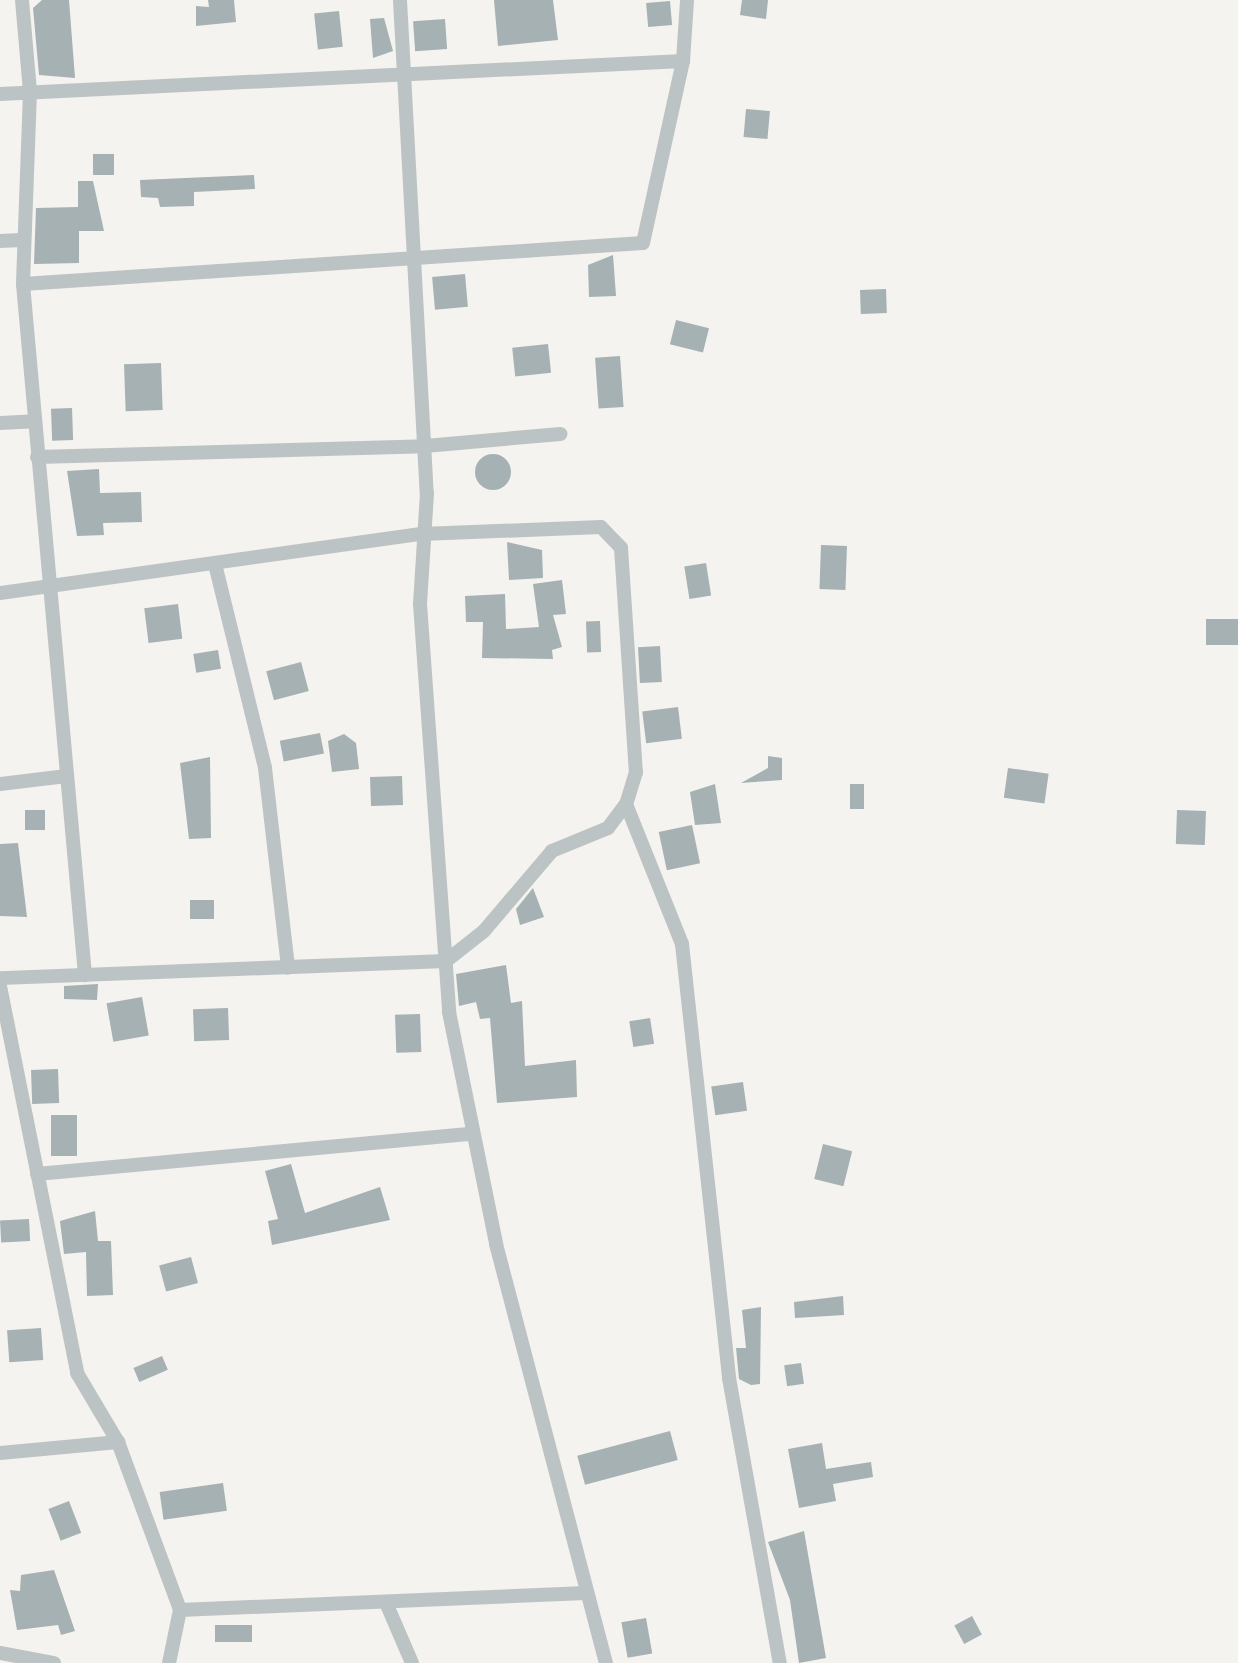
<!DOCTYPE html>
<style>
body{margin:0}
#map{position:relative;width:1238px;height:1663px;overflow:hidden;background:#f4f3ef;font-family:"DejaVu Sans",sans-serif}
div>[style]{position:absolute}
[style*='--x']{left:calc(var(--x)*1px);top:calc(var(--y)*1px);width:calc(var(--w)*1px);rotate:calc(var(--a)*1deg)}
.building>*{inset:0;background:#a5b1b3;transform-origin:0 0}
.round{border-radius:50%}
.minor>*{height:14px;margin:-7px;padding:0 7px;transform-origin:7px;border-radius:7px;background:#bcc3c4}
span{translate:-50% -50%;white-space:nowrap;text-align:center;line-height:1.15;-webkit-text-stroke:8px #fff;paint-order:stroke}
</style>
<div id="map">
<div class="building">
<div style="clip-path:polygon(42px 0,69px 0,75px 78px,39px 75px,33px 8px)"></div>
<div style="clip-path:polygon(208px 0,234px 0,236px 22px,196px 26px,196px 6px,209px 7px)"></div>
<div style="clip-path:polygon(494px 0,553px 0,558px 40px,498px 46px)"></div>
<div style="clip-path:polygon(742px 0,768px 0,766px 19px,740px 15px)"></div>
<div style="left:670px;top:1px;width:24px;height:24px;rotate:85deg"></div>
<div style="left:339px;top:11px;width:36px;height:25px;rotate:84deg"></div>
<div style="clip-path:polygon(384px 18px,393px 51px,373px 58px,370px 19px)"></div>
<div style="left:445px;top:19px;width:30px;height:32px;rotate:86deg"></div>
<div style="left:746px;top:109px;width:24px;height:28px;rotate:5deg"></div>
<div style="left:93px;top:154px;width:21px;height:21px"></div>
<div style="clip-path:polygon(254px 175px,255px 189px,194px 192px,194px 206px,160px 207px,158px 198px,141px 197px,140px 180px)"></div>
<div style="clip-path:polygon(78px 181px,93px 181px,104px 231px,79px 231px,79px 263px,34px 264px,36px 208px,78px 207px)"></div>
<div style="clip-path:polygon(613px 255px,616px 296px,589px 297px,588px 265px)"></div>
<div style="left:465px;top:274px;width:33px;height:33px;rotate:85deg"></div>
<div style="left:886px;top:289px;width:24px;height:26px;rotate:88deg"></div>
<div style="left:676px;top:320px;width:34px;height:25px;rotate:14deg"></div>
<div style="left:548px;top:344px;width:29px;height:36px;rotate:84deg"></div>
<div style="left:620px;top:356px;width:51px;height:25px;rotate:86deg"></div>
<div style="left:161px;top:363px;width:47px;height:37px;rotate:88deg"></div>
<div style="left:72px;top:408px;width:32px;height:21px;rotate:88deg"></div>
<div class="round" style="left:475px;top:454px;width:36px;height:36px"></div>
<div style="clip-path:polygon(99px 469px,100px 493px,141px 492px,142px 522px,103px 523px,104px 535px,77px 536px,67px 471px)"></div>
<div style="clip-path:polygon(507px 542px,542px 550px,543px 578px,509px 580px)"></div>
<div style="left:821px;top:545px;width:26px;height:44px;rotate:2deg"></div>
<div style="left:706px;top:563px;width:33px;height:22px;rotate:81deg"></div>
<div style="clip-path:polygon(562px 580px,566px 614px,553px 615px,562px 647px,552px 650px,553px 659px,482px 658px,483px 622px,466px 622px,465px 596px,505px 594px,506px 629px,539px 627px,533px 584px)"></div>
<div style="left:178px;top:604px;width:35px;height:34px;rotate:83deg"></div>
<div style="left:1238px;top:619px;width:26px;height:32px;rotate:90deg"></div>
<div style="left:600px;top:621px;width:31px;height:14px;rotate:88deg"></div>
<div style="left:660px;top:646px;width:36px;height:22px;rotate:87deg"></div>
<div style="left:218px;top:650px;width:19px;height:25px;rotate:81deg"></div>
<div style="left:301px;top:662px;width:30px;height:36px;rotate:75deg"></div>
<div style="left:678px;top:707px;width:32px;height:36px;rotate:83deg"></div>
<div style="left:320px;top:733px;width:21px;height:41px;rotate:79deg"></div>
<div style="clip-path:polygon(344px 734px,356px 743px,359px 769px,332px 772px,328px 741px)"></div>
<div style="clip-path:polygon(768px 756px,782px 758px,782px 780px,741px 783px,768px 768px)"></div>
<div style="clip-path:polygon(210px 757px,211px 838px,189px 839px,180px 763px)"></div>
<div style="left:1008px;top:768px;width:41px;height:30px;rotate:8deg"></div>
<div style="left:402px;top:776px;width:29px;height:32px;rotate:88deg"></div>
<div style="clip-path:polygon(715px 784px,721px 823px,695px 825px,690px 792px)"></div>
<div style="left:850px;top:784px;width:14px;height:25px"></div>
<div style="left:25px;top:810px;width:20px;height:20px"></div>
<div style="left:1177px;top:810px;width:29px;height:34px;rotate:2deg"></div>
<div style="left:692px;top:825px;width:39px;height:34px;rotate:78deg"></div>
<div style="clip-path:polygon(18px 843px,27px 917px,0 916px,0 844px)"></div>
<div style="clip-path:polygon(533px 888px,544px 917px,520px 925px,516px 909px)"></div>
<div style="left:190px;top:900px;width:24px;height:19px"></div>
<div style="clip-path:polygon(506px 965px,511px 1003px,522px 1001px,525px 1066px,576px 1060px,577px 1097px,497px 1103px,490px 1018px,480px 1019px,476px 1002px,459px 1006px,456px 974px)"></div>
<div style="clip-path:polygon(98px 984px,97px 1000px,64px 999px,64px 986px)"></div>
<div style="left:142px;top:997px;width:39px;height:36px;rotate:80deg"></div>
<div style="left:228px;top:1008px;width:32px;height:35px;rotate:88deg"></div>
<div style="left:420px;top:1014px;width:38px;height:25px;rotate:88deg"></div>
<div style="left:650px;top:1018px;width:26px;height:21px;rotate:81deg"></div>
<div style="left:58px;top:1069px;width:34px;height:27px;rotate:88deg"></div>
<div style="left:743px;top:1082px;width:29px;height:32px;rotate:82deg"></div>
<div style="left:77px;top:1115px;width:41px;height:26px;rotate:90deg"></div>
<div style="left:823px;top:1144px;width:30px;height:36px;rotate:14deg"></div>
<div style="clip-path:polygon(291px 1164px,305px 1213px,380px 1187px,390px 1220px,272px 1245px,268px 1221px,278px 1219px,265px 1171px)"></div>
<div style="clip-path:polygon(95px 1211px,98px 1241px,111px 1241px,113px 1295px,87px 1296px,86px 1252px,64px 1254px,60px 1221px)"></div>
<div style="left:29px;top:1219px;width:22px;height:29px;rotate:87deg"></div>
<div style="left:191px;top:1257px;width:27px;height:33px;rotate:75deg"></div>
<div style="clip-path:polygon(843px 1296px,844px 1315px,795px 1318px,794px 1302px)"></div>
<div style="clip-path:polygon(761px 1307px,760px 1384px,751px 1385px,739px 1379px,736px 1348px,746px 1348px,742px 1310px)"></div>
<div style="left:41px;top:1328px;width:32px;height:34px;rotate:86deg"></div>
<div style="left:162px;top:1356px;width:15px;height:31px;rotate:67deg"></div>
<div style="left:801px;top:1363px;width:21px;height:17px;rotate:82deg"></div>
<div style="left:670px;top:1431px;width:30px;height:96px;rotate:75deg"></div>
<div style="clip-path:polygon(822px 1443px,826px 1469px,871px 1462px,873px 1477px,833px 1484px,836px 1501px,799px 1508px,788px 1449px)"></div>
<div style="left:223px;top:1483px;width:28px;height:64px;rotate:82deg"></div>
<div style="left:69px;top:1501px;width:34px;height:22px;rotate:69deg"></div>
<div style="clip-path:polygon(804px 1531px,826px 1658px,799px 1663px,790px 1600px,768px 1542px)"></div>
<div style="clip-path:polygon(54px 1570px,75px 1631px,61px 1635px,58px 1625px,17px 1630px,10px 1590px,20px 1591px,21px 1575px)"></div>
<div style="left:972px;top:1616px;width:21px;height:20px;rotate:62deg"></div>
<div style="left:646px;top:1618px;width:36px;height:25px;rotate:80deg"></div>
<div style="left:252px;top:1625px;width:17px;height:37px;rotate:90deg"></div>
</div>
<div class="minor">
<div style="--x:22;--y:0;--w:92;--a:85"></div>
<div style="--x:30;--y:92;--w:192;--a:92.1"></div>
<div style="--x:23;--y:284;--w:694;--a:84.87"></div>
<div style="--x:400;--y:0;--w:494;--a:86.9"></div>
<div style="--x:427;--y:493;--w:111;--a:93.6"></div>
<div style="--x:420;--y:604;--w:409;--a:85.9"></div>
<div style="--x:449;--y:1012;--w:237;--a:78.5"></div>
<div style="--x:496;--y:1244;--w:433;--a:75.3"></div>
<div style="--x:0;--y:94;--w:684;--a:-2.77"></div>
<div style="--x:0;--y:241;--w:21;--a:-3"></div>
<div style="--x:23;--y:284;--w:621;--a:-3.78"></div>
<div style="--x:643;--y:243;--w:186;--a:-77.6"></div>
<div style="--x:683;--y:61;--w:61;--a:-86.2"></div>
<div style="--x:0;--y:423;--w:34;--a:-3"></div>
<div style="--x:37;--y:457;--w:388;--a:-1.6"></div>
<div style="--x:425;--y:446;--w:136;--a:-5.1"></div>
<div style="--x:215;--y:564;--w:210;--a:76.2"></div>
<div style="--x:265;--y:768;--w:201;--a:83.4"></div>
<div style="--x:0;--y:593;--w:425;--a:-8"></div>
<div style="--x:421;--y:534;--w:180;--a:-2.2"></div>
<div style="--x:601;--y:527;--w:29;--a:46"></div>
<div style="--x:621;--y:548;--w:225;--a:86.2"></div>
<div style="--x:636;--y:772;--w:34;--a:107"></div>
<div style="--x:626;--y:804;--w:30;--a:127"></div>
<div style="--x:608;--y:828;--w:61;--a:157.7"></div>
<div style="--x:552;--y:851;--w:105;--a:130.4"></div>
<div style="--x:484;--y:931;--w:48;--a:141.7"></div>
<div style="--x:446;--y:961;--w:446;--a:177.8"></div>
<div style="--x:0;--y:784;--w:67;--a:-6.8"></div>
<div style="--x:626;--y:804;--w:151;--a:68.2"></div>
<div style="--x:682;--y:944;--w:437;--a:83.8"></div>
<div style="--x:729;--y:1378;--w:290;--a:79.9"></div>
<div style="--x:0;--y:986;--w:395;--a:78.7"></div>
<div style="--x:77;--y:1373;--w:80;--a:59.3"></div>
<div style="--x:118;--y:1442;--w:179;--a:69.7"></div>
<div style="--x:180;--y:1610;--w:54;--a:101.7"></div>
<div style="--x:37;--y:1174;--w:436;--a:-5.3"></div>
<div style="--x:0;--y:1453;--w:119;--a:-5.3"></div>
<div style="--x:387;--y:1605;--w:63;--a:66.7"></div>
<div style="--x:180;--y:1610;--w:406;--a:-2.4"></div>
<div style="--x:0;--y:1653;--w:55;--a:10.5"></div>
</div>
</div>
